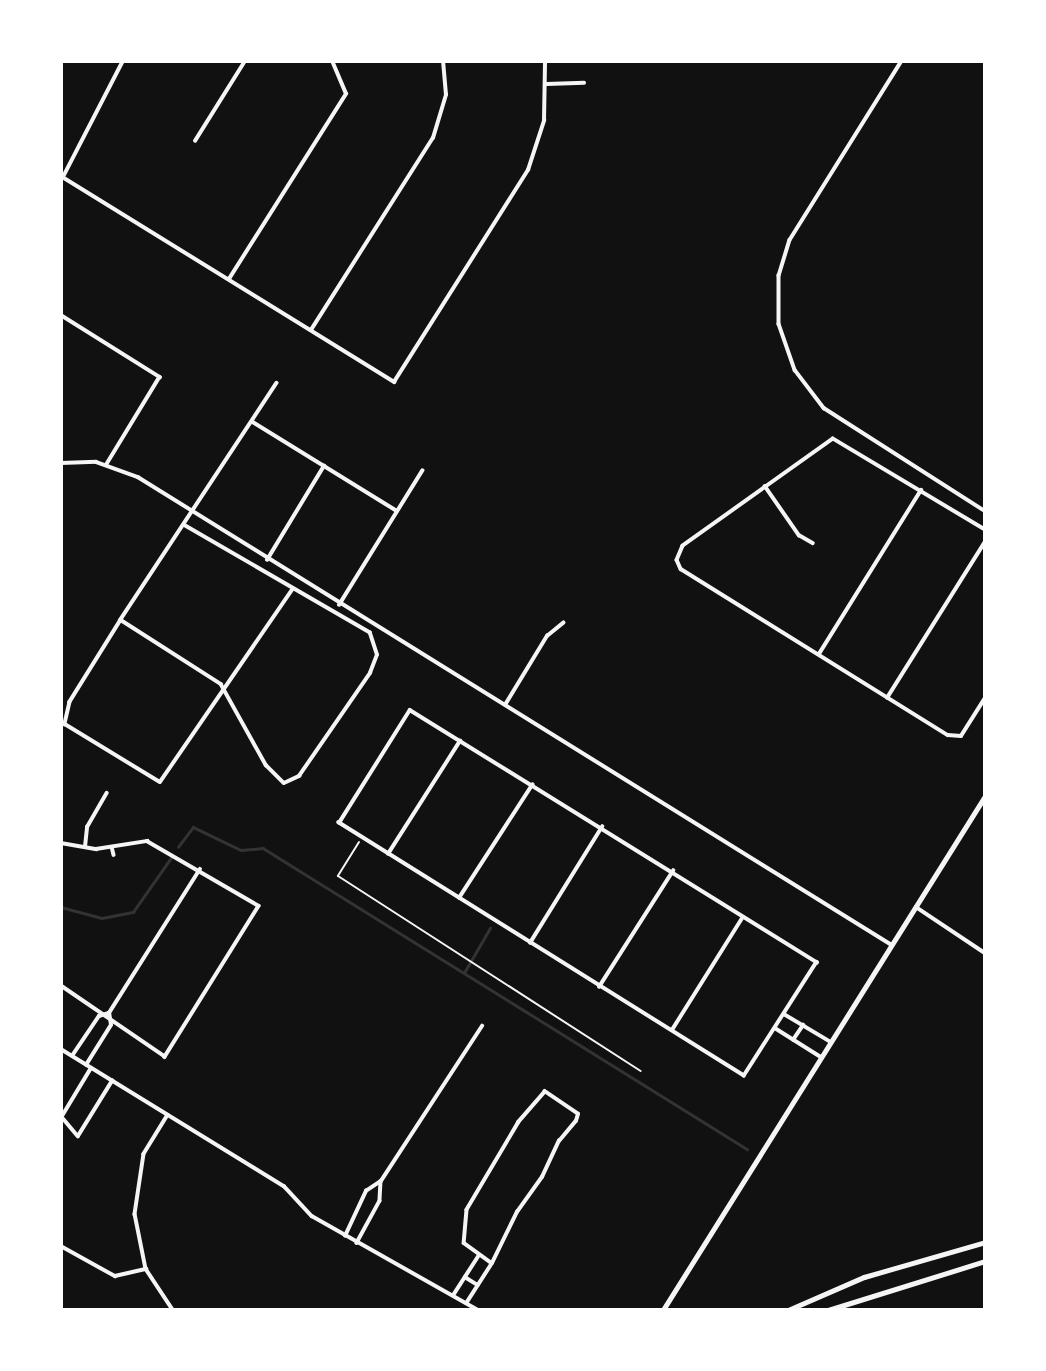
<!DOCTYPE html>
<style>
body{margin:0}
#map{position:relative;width:1046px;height:1371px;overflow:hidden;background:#111;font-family:Raleway,sans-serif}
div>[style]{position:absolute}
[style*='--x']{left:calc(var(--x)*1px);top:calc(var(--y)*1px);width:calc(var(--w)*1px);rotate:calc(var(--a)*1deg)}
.stream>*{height:2.5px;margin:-1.25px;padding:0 1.25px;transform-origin:1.25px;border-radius:1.25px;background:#333}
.path>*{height:2px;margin:-1px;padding:0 1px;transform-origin:1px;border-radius:1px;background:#f5f5f5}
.minor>*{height:3.5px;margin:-1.75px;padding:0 1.75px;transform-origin:1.75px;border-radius:1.75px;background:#f5f5f5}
.tertiary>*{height:4.5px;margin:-2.25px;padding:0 2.25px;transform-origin:2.25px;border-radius:2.25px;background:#f5f5f5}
.primary>*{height:5px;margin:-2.5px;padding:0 2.5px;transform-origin:2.5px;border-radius:2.5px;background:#f5f5f5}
span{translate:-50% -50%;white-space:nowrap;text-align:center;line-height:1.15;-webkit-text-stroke:5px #fff;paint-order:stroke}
.frame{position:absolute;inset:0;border:63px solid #fff;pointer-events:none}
</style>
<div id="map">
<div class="stream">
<div style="--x:178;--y:847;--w:25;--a:-53"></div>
<div style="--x:193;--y:827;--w:53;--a:25.6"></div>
<div style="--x:241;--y:850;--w:22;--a:-5"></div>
<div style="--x:263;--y:848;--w:570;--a:31.88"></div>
<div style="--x:61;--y:907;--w:42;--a:15"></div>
<div style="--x:102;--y:918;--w:32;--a:-11"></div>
<div style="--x:133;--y:912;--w:66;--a:-54.9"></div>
<div style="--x:464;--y:973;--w:52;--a:-60"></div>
</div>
<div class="path">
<div style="--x:359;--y:842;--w:40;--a:122"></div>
<div style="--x:338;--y:876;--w:360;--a:32.8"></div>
</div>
<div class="minor">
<div style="--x:902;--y:61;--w:211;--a:122"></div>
<div style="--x:790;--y:240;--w:37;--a:107"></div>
<div style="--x:779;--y:275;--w:49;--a:90"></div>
<div style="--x:779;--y:324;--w:49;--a:70.8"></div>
<div style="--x:795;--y:370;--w:48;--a:52.7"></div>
<div style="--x:824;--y:408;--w:191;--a:32.6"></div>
<div style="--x:547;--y:84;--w:37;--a:-2"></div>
<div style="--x:195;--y:141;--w:94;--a:-58"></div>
<div style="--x:61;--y:176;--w:392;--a:31.7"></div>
<div style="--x:394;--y:382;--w:251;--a:-57.7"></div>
<div style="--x:528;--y:170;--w:52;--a:-71.9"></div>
<div style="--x:544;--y:121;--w:60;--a:-89"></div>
<div style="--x:63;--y:177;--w:131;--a:-62.7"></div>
<div style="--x:229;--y:279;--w:219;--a:-57.7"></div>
<div style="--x:346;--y:94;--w:36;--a:-113"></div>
<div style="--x:61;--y:315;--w:117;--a:32.1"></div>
<div style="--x:160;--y:377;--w:102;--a:121.3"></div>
<div style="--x:311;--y:330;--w:227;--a:-57.6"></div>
<div style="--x:433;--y:138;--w:45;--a:-73.2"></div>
<div style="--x:446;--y:95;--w:34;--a:-95"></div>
<div style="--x:277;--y:383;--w:284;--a:123.4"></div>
<div style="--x:121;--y:620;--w:97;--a:121.9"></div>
<div style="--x:70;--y:702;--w:23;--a:103"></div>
<div style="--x:65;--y:724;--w:111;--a:31.4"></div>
<div style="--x:160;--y:782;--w:233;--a:-55.5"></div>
<div style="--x:253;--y:422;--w:169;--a:31.7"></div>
<div style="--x:61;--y:463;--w:35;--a:-2"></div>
<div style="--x:96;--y:462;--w:45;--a:19.7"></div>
<div style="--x:138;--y:477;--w:887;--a:31.83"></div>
<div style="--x:765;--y:486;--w:60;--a:55.2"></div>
<div style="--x:799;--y:535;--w:16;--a:30"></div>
<div style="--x:985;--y:530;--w:177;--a:-149.1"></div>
<div style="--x:833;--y:439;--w:184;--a:144.5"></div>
<div style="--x:683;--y:546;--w:15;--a:113"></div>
<div style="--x:677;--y:560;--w:10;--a:66"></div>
<div style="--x:681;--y:569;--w:314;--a:31.9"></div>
<div style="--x:948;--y:735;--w:13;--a:4"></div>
<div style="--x:961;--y:736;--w:45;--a:-57.7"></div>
<div style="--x:267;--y:560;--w:110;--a:-58.8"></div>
<div style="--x:339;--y:605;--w:158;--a:-58.2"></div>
<div style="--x:121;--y:620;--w:119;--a:32.6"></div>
<div style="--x:221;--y:684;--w:93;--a:60.9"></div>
<div style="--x:266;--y:765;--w:25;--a:45"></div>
<div style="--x:284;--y:783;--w:17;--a:-25"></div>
<div style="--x:299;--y:776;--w:125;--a:-55.4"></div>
<div style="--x:370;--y:673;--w:19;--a:-69"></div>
<div style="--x:377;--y:655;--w:23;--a:-108"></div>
<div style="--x:370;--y:633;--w:215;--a:-149.9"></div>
<div style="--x:819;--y:654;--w:193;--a:-58.1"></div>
<div style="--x:887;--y:698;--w:184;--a:-57.9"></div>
<div style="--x:505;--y:705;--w:81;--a:-58.7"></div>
<div style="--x:547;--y:636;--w:21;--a:-39"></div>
<div style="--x:410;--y:710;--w:479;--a:31.8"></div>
<div style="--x:817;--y:962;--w:135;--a:122.6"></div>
<div style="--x:744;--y:1076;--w:478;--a:-148"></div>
<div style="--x:339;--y:823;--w:133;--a:-57.9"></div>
<div style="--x:61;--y:843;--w:36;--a:10"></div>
<div style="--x:96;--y:849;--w:52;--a:-8.9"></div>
<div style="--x:147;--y:841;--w:129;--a:30.1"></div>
<div style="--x:259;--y:906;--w:178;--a:121.9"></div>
<div style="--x:165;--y:1057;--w:126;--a:-145.7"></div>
<div style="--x:85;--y:847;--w:20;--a:-84"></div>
<div style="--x:87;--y:827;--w:39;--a:-60"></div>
<div style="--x:112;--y:847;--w:8;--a:76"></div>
<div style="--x:388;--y:854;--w:134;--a:-57.5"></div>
<div style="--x:459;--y:898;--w:135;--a:-57.1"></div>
<div style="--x:916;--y:907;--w:83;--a:33.7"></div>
<div style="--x:530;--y:943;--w:137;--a:-58.2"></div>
<div style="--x:599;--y:987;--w:138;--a:-57.5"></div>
<div style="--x:784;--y:1014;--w:55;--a:30.8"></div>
<div style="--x:775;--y:1028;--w:54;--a:32.2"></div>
<div style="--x:672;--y:1030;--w:133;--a:-57.9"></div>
<div style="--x:793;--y:1040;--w:18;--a:-56"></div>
<div style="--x:61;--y:1049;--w:262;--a:31.6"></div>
<div style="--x:284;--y:1186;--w:41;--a:47"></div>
<div style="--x:312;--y:1216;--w:191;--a:29.5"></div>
<div style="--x:72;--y:1056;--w:48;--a:-56"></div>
<div style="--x:99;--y:1016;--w:10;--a:-17"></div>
<div style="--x:109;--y:1013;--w:170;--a:-57.7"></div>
<div style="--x:86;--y:1065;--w:47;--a:-58"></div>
<div style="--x:111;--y:1025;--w:12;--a:-99"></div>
<div style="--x:91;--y:1069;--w:56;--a:121.1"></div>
<div style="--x:62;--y:1117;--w:25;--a:50"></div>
<div style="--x:78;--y:1136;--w:65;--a:-58.3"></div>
<div style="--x:168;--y:1115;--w:46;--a:121.6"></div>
<div style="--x:144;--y:1154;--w:61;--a:98.5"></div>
<div style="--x:135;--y:1214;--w:56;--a:78.7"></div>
<div style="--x:146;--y:1269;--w:49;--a:56.6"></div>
<div style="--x:381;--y:1181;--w:185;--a:-56.9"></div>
<div style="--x:345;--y:1236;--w:50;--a:-65"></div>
<div style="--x:366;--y:1191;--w:18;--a:-34"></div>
<div style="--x:381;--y:1181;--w:20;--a:93"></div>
<div style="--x:380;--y:1201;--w:48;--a:118.7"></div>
<div style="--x:61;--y:1246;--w:62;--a:29.1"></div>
<div style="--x:115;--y:1276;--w:32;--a:-13"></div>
<div style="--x:465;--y:1277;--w:15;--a:32"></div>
<div style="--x:454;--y:1294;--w:46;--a:-57.3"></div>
<div style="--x:467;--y:1302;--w:46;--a:-57.3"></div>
<div style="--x:492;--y:1263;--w:57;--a:-63.9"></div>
<div style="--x:517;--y:1212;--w:43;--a:-54.5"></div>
<div style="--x:542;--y:1177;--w:40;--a:-65"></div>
<div style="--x:559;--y:1141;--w:26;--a:-50"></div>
<div style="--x:576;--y:1121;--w:7;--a:-74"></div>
<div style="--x:578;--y:1114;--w:40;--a:-146"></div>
<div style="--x:545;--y:1092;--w:40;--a:131"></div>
<div style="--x:519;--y:1122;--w:102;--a:120.6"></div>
<div style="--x:467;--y:1210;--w:33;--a:95"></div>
<div style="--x:464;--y:1243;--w:34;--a:36"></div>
</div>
<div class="tertiary">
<div style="--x:663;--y:1310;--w:607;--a:-57.93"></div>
</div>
<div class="primary">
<div style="--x:788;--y:1310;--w:83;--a:-23.5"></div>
<div style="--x:864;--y:1277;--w:126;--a:-16.1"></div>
<div style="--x:828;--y:1310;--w:164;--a:-17.3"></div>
</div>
<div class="frame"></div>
</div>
